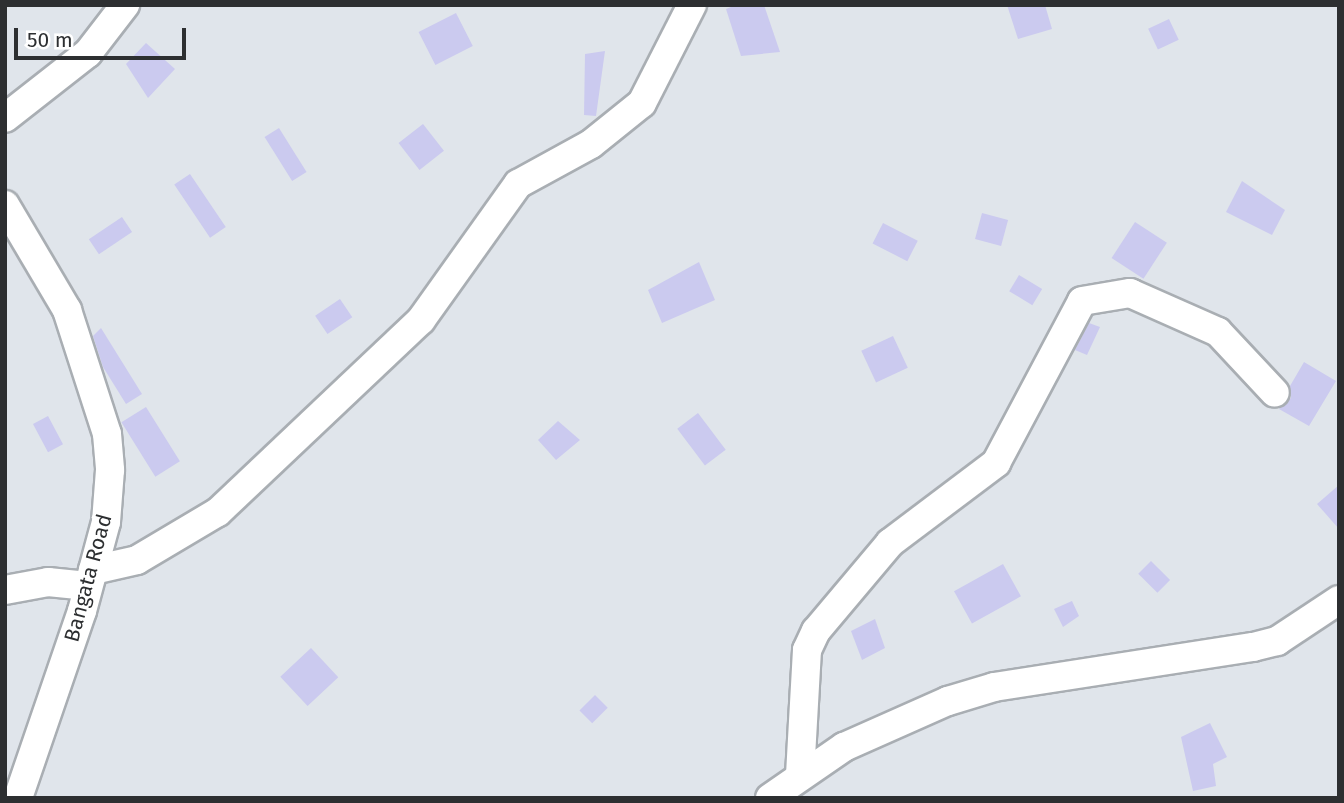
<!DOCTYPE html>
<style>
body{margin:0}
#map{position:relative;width:1344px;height:803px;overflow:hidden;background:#e0e5eb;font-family:"Fira Sans",sans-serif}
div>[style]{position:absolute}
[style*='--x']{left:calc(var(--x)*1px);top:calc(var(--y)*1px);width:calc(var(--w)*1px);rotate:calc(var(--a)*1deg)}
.building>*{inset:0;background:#cbcaef;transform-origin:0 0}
.roads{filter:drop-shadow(2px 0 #a9aeb3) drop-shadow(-2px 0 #a9aeb3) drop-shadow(0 2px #a9aeb3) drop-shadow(0 -2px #a9aeb3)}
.minor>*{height:28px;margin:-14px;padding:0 14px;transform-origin:14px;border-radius:14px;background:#fff}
span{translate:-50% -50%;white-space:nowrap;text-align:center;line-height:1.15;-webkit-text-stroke:6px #fff;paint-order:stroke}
.street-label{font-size:21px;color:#2d2f31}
.frame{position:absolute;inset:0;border:7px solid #2d2f31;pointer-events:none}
.scale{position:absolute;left:14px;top:28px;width:172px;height:32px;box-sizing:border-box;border:4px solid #2d2f31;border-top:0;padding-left:9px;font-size:21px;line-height:24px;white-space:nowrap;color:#2d2f31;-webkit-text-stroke:5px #fff;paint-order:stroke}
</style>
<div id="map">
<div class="building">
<div style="clip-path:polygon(736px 5px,764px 5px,780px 52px,741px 56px,726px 9px)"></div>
<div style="clip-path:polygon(1007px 5px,1045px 5px,1052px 29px,1018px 39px)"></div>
<div style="left:456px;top:13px;width:37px;height:42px;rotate:63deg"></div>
<div style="left:1169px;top:19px;width:23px;height:23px;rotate:65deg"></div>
<div style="clip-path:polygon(146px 43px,175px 69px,148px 98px,126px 64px)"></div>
<div style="clip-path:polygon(605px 51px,596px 116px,584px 115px,585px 54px)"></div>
<div style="left:423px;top:124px;width:34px;height:31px;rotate:52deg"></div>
<div style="left:279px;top:128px;width:52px;height:17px;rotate:58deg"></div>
<div style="left:190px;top:174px;width:64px;height:19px;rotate:56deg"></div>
<div style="clip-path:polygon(1242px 181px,1285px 210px,1272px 235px,1226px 212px)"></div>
<div style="left:982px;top:213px;width:27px;height:27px;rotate:15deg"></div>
<div style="left:122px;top:217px;width:18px;height:40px;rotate:56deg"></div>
<div style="left:1135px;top:222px;width:38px;height:43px;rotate:33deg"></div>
<div style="left:883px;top:223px;width:39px;height:23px;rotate:27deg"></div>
<div style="clip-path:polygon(699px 262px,715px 300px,662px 323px,648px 290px)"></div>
<div style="left:1019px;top:275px;width:27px;height:19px;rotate:31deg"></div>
<div style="left:340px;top:299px;width:22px;height:30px;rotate:56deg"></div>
<div style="clip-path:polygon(1089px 323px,1100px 327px,1087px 355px,1075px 350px)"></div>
<div style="clip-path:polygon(101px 328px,142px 394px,126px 404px,103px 367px,93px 336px)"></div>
<div style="left:893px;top:336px;width:35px;height:35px;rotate:65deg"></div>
<div style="clip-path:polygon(1304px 362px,1336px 381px,1309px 426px,1279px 409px,1291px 398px,1290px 386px)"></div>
<div style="left:146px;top:407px;width:64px;height:29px;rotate:58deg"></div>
<div style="left:698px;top:413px;width:46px;height:26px;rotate:53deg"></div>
<div style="left:48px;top:416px;width:32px;height:17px;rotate:62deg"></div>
<div style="clip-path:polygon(558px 421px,580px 440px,556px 460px,538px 440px)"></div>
<div style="clip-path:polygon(1339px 485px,1339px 529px,1317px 504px)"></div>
<div style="left:1151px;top:561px;width:27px;height:18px;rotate:45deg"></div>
<div style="left:1003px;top:564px;width:37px;height:56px;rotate:61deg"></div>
<div style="clip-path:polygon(1072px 601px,1079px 616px,1063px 627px,1054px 609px)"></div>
<div style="clip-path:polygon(875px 619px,885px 648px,862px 660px,851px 631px)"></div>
<div style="left:311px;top:648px;width:40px;height:42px;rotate:47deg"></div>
<div style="left:595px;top:695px;width:18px;height:22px;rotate:45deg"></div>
<div style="clip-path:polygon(1210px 723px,1227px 757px,1213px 764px,1216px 786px,1193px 791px,1181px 737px)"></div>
</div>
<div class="roads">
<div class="minor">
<div style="--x:5;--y:118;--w:105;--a:-38.1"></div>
<div style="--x:88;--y:53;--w:61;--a:-52.4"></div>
<div style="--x:5;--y:205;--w:122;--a:59.4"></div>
<div style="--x:67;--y:310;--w:130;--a:72.1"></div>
<div style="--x:107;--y:434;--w:36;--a:85"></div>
<div style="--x:110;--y:470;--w:52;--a:94.4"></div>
<div style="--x:106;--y:522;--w:92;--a:105.1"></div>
<div style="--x:82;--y:611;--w:198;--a:108.9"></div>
<div style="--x:93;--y:570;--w:45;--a:-12.8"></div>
<div style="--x:137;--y:560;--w:94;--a:-30.7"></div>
<div style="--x:218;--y:512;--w:279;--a:-43.4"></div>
<div style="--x:421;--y:320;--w:167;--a:-54.5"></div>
<div style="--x:518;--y:184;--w:83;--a:-28.7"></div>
<div style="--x:591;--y:144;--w:65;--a:-38.8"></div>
<div style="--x:642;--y:103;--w:110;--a:-63"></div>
<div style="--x:5;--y:590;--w:44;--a:-10.5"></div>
<div style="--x:48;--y:582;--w:40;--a:5.7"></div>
<div style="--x:800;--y:775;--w:125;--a:-86.8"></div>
<div style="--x:807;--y:650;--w:21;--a:-65"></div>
<div style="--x:816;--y:631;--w:115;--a:-49.9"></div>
<div style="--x:890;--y:543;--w:133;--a:-37"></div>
<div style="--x:996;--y:463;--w:183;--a:-62"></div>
<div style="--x:1082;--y:301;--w:49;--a:-9.5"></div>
<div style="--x:1130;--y:293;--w:96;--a:23.9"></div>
<div style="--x:1218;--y:332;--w:83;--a:46.9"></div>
<div style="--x:770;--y:798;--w:90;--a:-34.6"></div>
<div style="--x:844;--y:747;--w:114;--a:-23.9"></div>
<div style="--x:948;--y:701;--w:48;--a:-16.9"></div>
<div style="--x:994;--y:687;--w:262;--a:-8.8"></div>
<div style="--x:1253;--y:647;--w:25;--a:-14"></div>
<div style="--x:1277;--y:641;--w:74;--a:-33.5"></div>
</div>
</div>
<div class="street-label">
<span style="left:88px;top:578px;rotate:-75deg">Bangata Road</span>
</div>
<div class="frame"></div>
<div class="scale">50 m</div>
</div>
